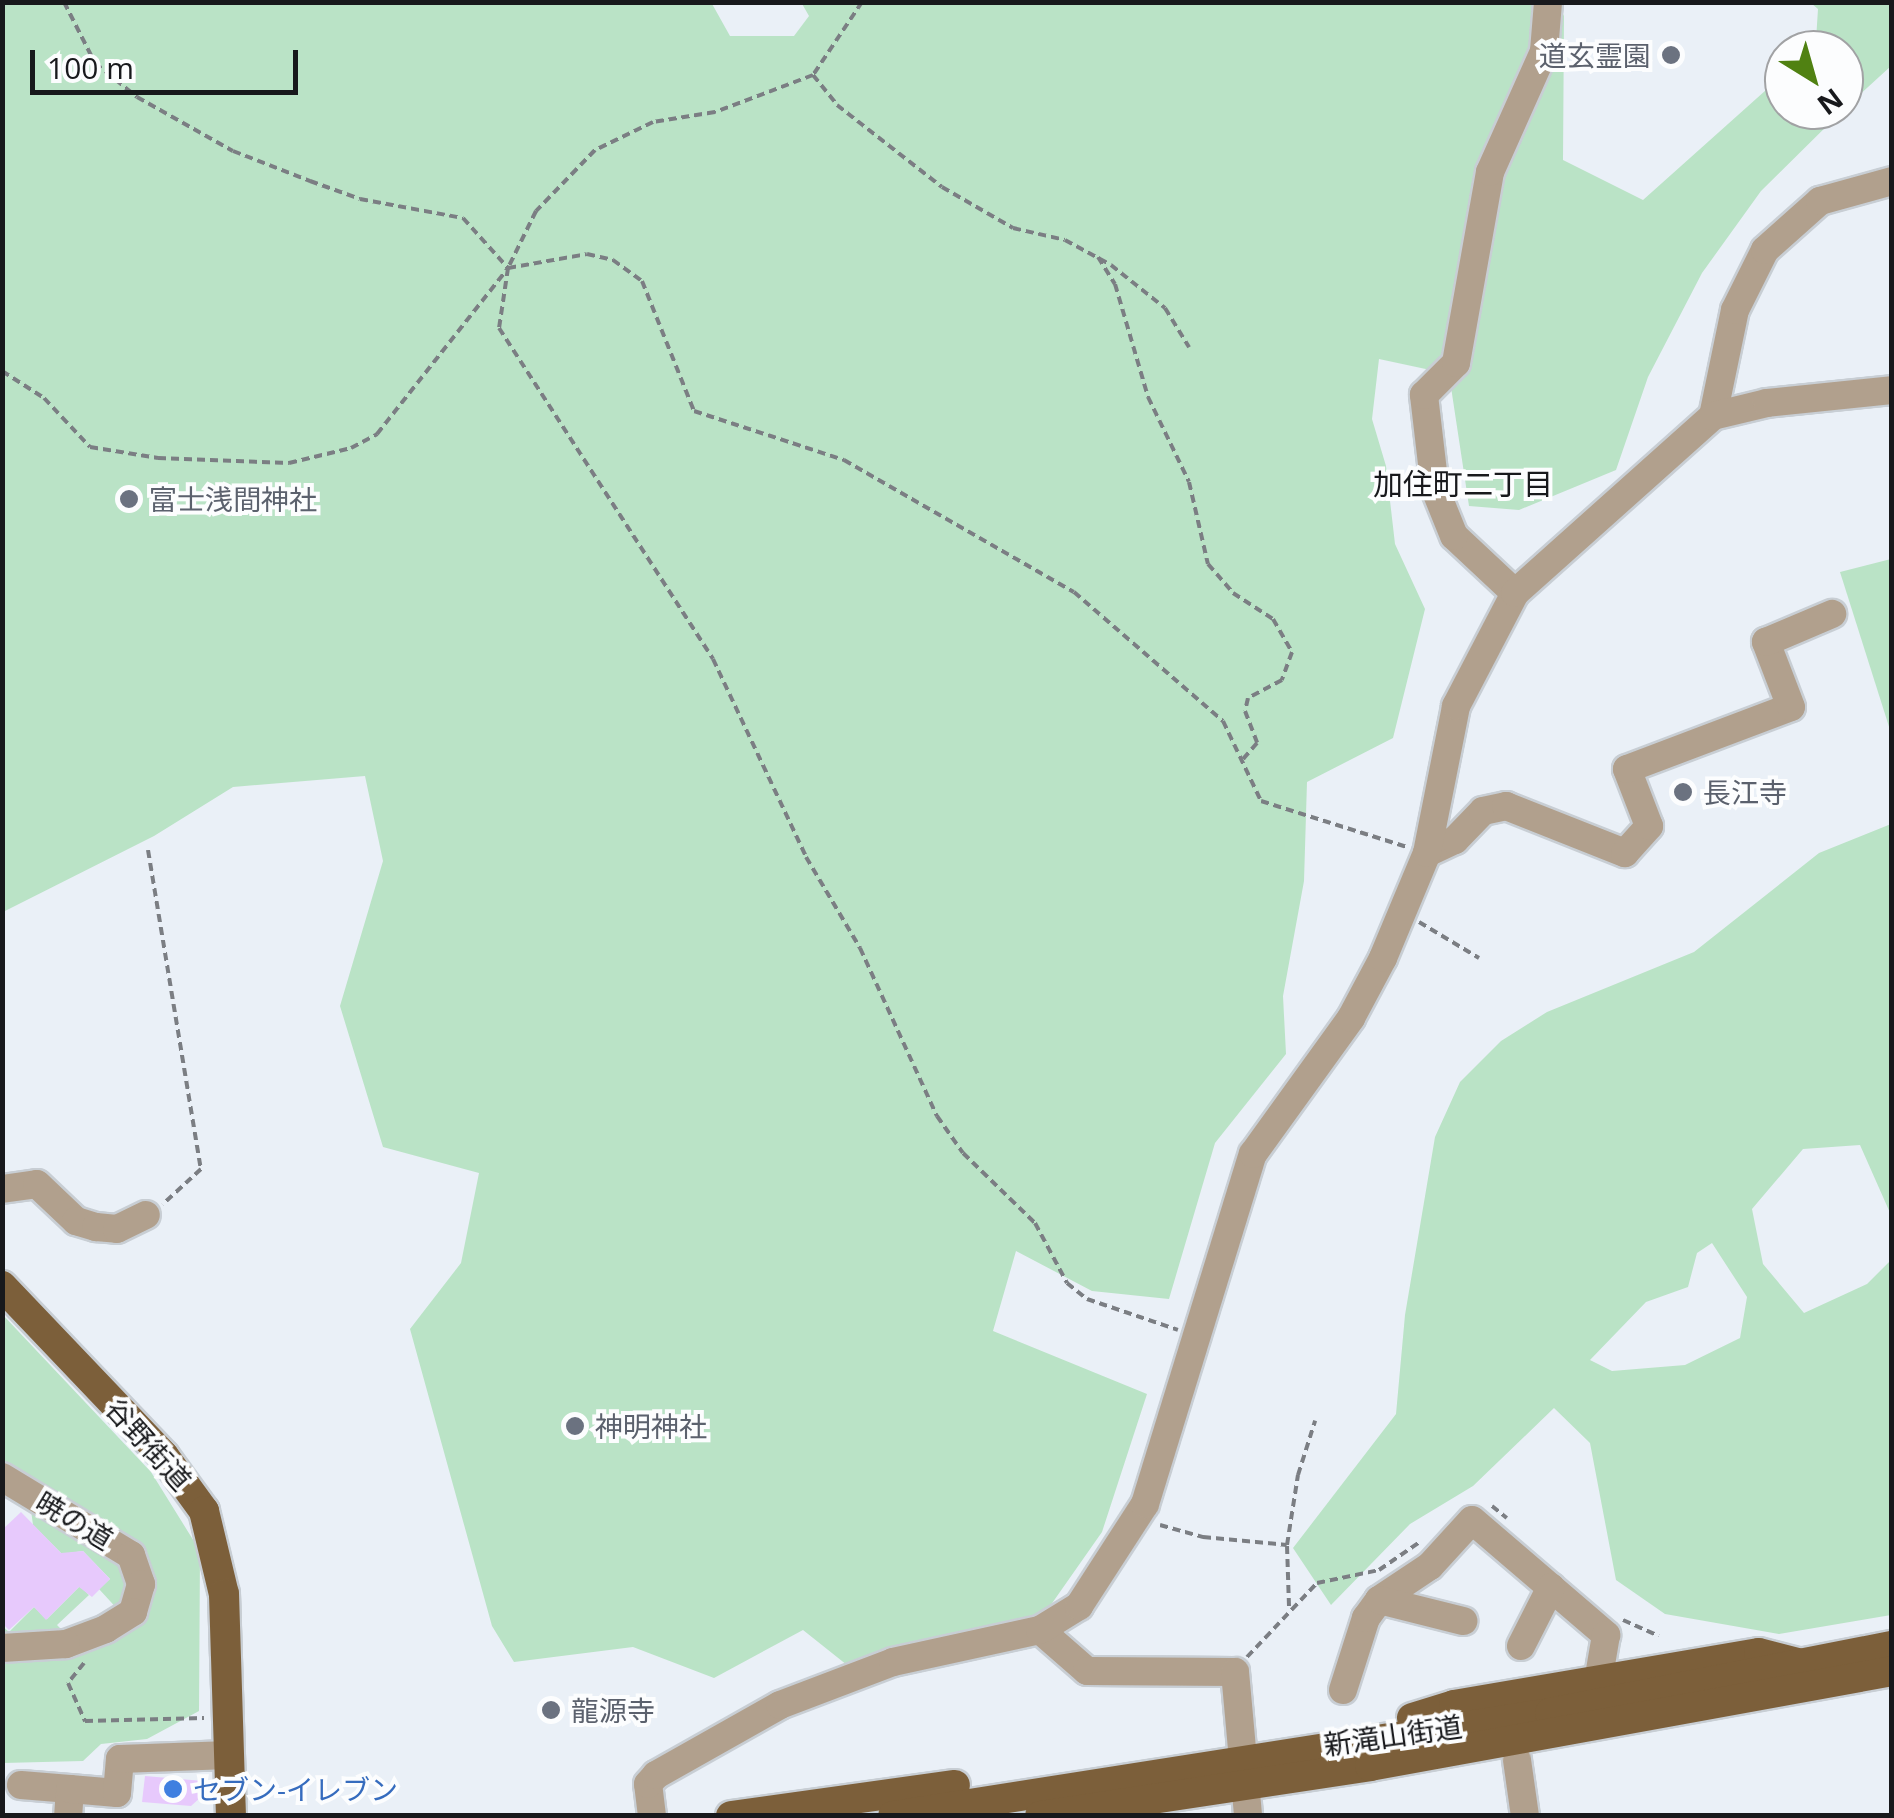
<!DOCTYPE html>
<meta charset="utf-8">
<style>
body{margin:0}
#map{position:relative;width:1894px;height:1818px;overflow:hidden;background:#eaf0f7;font-family:"Open Sans","Noto Sans JP",sans-serif}
div>[style]{position:absolute}
[style*='--x']{left:calc(var(--x)*1px);top:calc(var(--y)*1px);width:calc(var(--w)*1px);rotate:calc(var(--a)*1deg)}
.green>*{inset:0;background:#bae3c6}
.building>*{inset:0;background:#e7c9fc}
.path>*{height:4px;margin-top:-2px;transform-origin:0;background:repeating-linear-gradient(90deg,#7b7e83 0 8px,transparent 0 13px)}
.roads{filter:drop-shadow(2px 0 #c8ced4) drop-shadow(-2px 0 #c8ced4) drop-shadow(0 2px #c8ced4) drop-shadow(0 -2px #c8ced4)}
.minor>*{height:28px;margin:-14px;padding:0 14px;transform-origin:14px;border-radius:14px;background:#b1a08d}
.major>*{height:30px;margin:-15px;padding:0 15px;transform-origin:15px;border-radius:15px;background:#7c5f3a}
.dots>*{width:28px;height:28px;translate:-50% -50%;box-sizing:border-box;border:5px solid #fcfdfe;border-radius:50%}
span{translate:-50% -50%;white-space:nowrap;text-align:center;line-height:1.15;-webkit-text-stroke:8px #fcfdfe;paint-order:stroke}
.worship-label{font-size:28px;color:#5b616d}
.right{translate:-100% -50%;text-align:right}
.left{translate:0 -50%;text-align:left}
.street-label{font-size:28px;color:#18191c}
.shop-label{font-size:28px;color:#366cbe}
.neighbourhood-label{font-size:30px;color:#18191c}
.frame{position:absolute;inset:0;border:5px solid #18191c;pointer-events:none}
.north{position:absolute;left:1764px;top:30px;width:100px;height:100px;box-sizing:border-box;background:#fcfdfe;border:2px solid #a1a2a4;border-radius:50%;rotate:143deg;font-size:28px;font-weight:700;line-height:40px;text-align:center;color:#18191c}
.north::after{content:'';display:block;margin:auto;width:35px;height:45px;background:#508112;clip-path:polygon(50% 0,100% 100%,50% 72%,0 100%)}
.scale{position:absolute;left:30px;top:50px;width:268px;height:45px;box-sizing:border-box;border:5px solid #18191c;border-top:0;padding-left:12px;font-size:30px;line-height:35px;white-space:nowrap;color:#18191c;-webkit-text-stroke:8px #fcfdfe;paint-order:stroke}
</style>
<div id="map">
<div class="green">
<div style="clip-path:polygon(711px 2px,730px 36px,794px 36px,809px 16px,801px 2px,1558px 3px,1564px 16px,1563px 160px,1643px 200px,1784px 74px,1784px 110px,1843px 110px,1761px 191px,1702px 273px,1648px 377px,1616px 470px,1519px 510px,1469px 506px,1449px 374px,1379px 359px,1372px 419px,1386px 466px,1395px 544px,1425px 609px,1393px 738px,1307px 782px,1304px 881px,1283px 996px,1286px 1054px,1215px 1143px,1169px 1299px,1092px 1291px,1016px 1251px,993px 1331px,1147px 1394px,1102px 1532px,1041px 1619px,847px 1665px,803px 1630px,714px 1678px,633px 1647px,514px 1662px,492px 1626px,410px 1329px,461px 1263px,479px 1173px,383px 1147px,340px 1006px,383px 861px,365px 776px,233px 787px,154px 836px,3px 912px,3px 3px)"></div>
<div style="clip-path:polygon(1811px 3px,1891px 3px,1891px 66px,1844px 109px,1844px 50px,1807px 50px,1816px 40px,1818px 9px)"></div>
<div style="clip-path:polygon(1891px 559px,1892px 559px,1891px 733px,1840px 572px)"></div>
<div style="clip-path:polygon(evenodd,1891px 824px,1891px 1215px,1860px 1145px,1803px 1149px,1752px 1209px,1763px 1264px,1804px 1313px,1867px 1284px,1891px 1260px,1891px 1615px,1779px 1634px,1665px 1614px,1616px 1580px,1590px 1443px,1554px 1408px,1473px 1486px,1410px 1524px,1331px 1605px,1293px 1548px,1396px 1414px,1405px 1315px,1435px 1137px,1460px 1082px,1501px 1041px,1547px 1012px,1694px 952px,1819px 853px,1891px 824px,1712px 1243px,1747px 1297px,1740px 1338px,1685px 1365px,1612px 1371px,1590px 1360px,1646px 1302px,1688px 1287px,1697px 1253px,1712px 1243px)"></div>
<div style="clip-path:polygon(2px 1314px,151px 1472px,200px 1551px,199px 1711px,147px 1739px,101px 1744px,83px 1761px,3px 1763px,3px 1661px,73px 1657px,115px 1638px,142px 1621px,155px 1584px,150px 1563px,132px 1539px,3px 1461px)"></div>
<div style="clip-path:polygon(30px 1503px,119px 1554px,131px 1574px,121px 1613px,99px 1589px,110px 1579px,83px 1551px,62px 1554px,33px 1525px)"></div>
<div style="clip-path:polygon(80px 1586px,89px 1595px,57px 1625px,67px 1635px,3px 1638px,2px 1626px,9px 1632px,34px 1607px,47px 1619px)"></div>
</div>
<div class="building">
<div style="clip-path:polygon(21px 1512px,61px 1553px,83px 1551px,110px 1579px,92px 1597px,79px 1587px,46px 1620px,34px 1607px,9px 1630px,2px 1623px,2px 1530px)"></div>
<div style="clip-path:polygon(145px 1776px,203px 1781px,201px 1797px,191px 1806px,142px 1802px)"></div>
</div>
<div class="path">
<div style="--x:64;--y:2;--w:68;--a:63.1"></div>
<div style="--x:95;--y:63;--w:54;--a:39"></div>
<div style="--x:137;--y:97;--w:110;--a:29.4"></div>
<div style="--x:233;--y:151;--w:83;--a:21.3"></div>
<div style="--x:310;--y:181;--w:53;--a:19.8"></div>
<div style="--x:360;--y:199;--w:105;--a:10.5"></div>
<div style="--x:463;--y:218;--w:67;--a:48"></div>
<div style="--x:862;--y:2;--w:88;--a:123.9"></div>
<div style="--x:813;--y:75;--w:38;--a:51"></div>
<div style="--x:837;--y:105;--w:133;--a:38"></div>
<div style="--x:942;--y:187;--w:82;--a:30"></div>
<div style="--x:1013;--y:228;--w:53;--a:13"></div>
<div style="--x:1065;--y:240;--w:52;--a:28.5"></div>
<div style="--x:1111;--y:265;--w:69;--a:38.5"></div>
<div style="--x:1165;--y:308;--w:46;--a:58.4"></div>
<div style="--x:813;--y:75;--w:105;--a:159.3"></div>
<div style="--x:715;--y:112;--w:63;--a:170.8"></div>
<div style="--x:653;--y:122;--w:64;--a:154.2"></div>
<div style="--x:595;--y:150;--w:85;--a:134"></div>
<div style="--x:536;--y:211;--w:64;--a:116.2"></div>
<div style="--x:508;--y:268;--w:61;--a:98.5"></div>
<div style="--x:499;--y:328;--w:394;--a:57.1"></div>
<div style="--x:713;--y:659;--w:219;--a:64.8"></div>
<div style="--x:806;--y:857;--w:106;--a:59.3"></div>
<div style="--x:860;--y:948;--w:185;--a:65.4"></div>
<div style="--x:937;--y:1116;--w:45;--a:54.9"></div>
<div style="--x:963;--y:1153;--w:100;--a:44.2"></div>
<div style="--x:1035;--y:1223;--w:68;--a:61.9"></div>
<div style="--x:1067;--y:1283;--w:26;--a:39"></div>
<div style="--x:1087;--y:1299;--w:96;--a:18.8"></div>
<div style="--x:1098;--y:257;--w:32;--a:58"></div>
<div style="--x:1115;--y:284;--w:118;--a:73.7"></div>
<div style="--x:1148;--y:397;--w:94;--a:64.2"></div>
<div style="--x:1189;--y:482;--w:84;--a:77"></div>
<div style="--x:1208;--y:564;--w:38;--a:49"></div>
<div style="--x:1233;--y:593;--w:48;--a:33"></div>
<div style="--x:1273;--y:619;--w:38;--a:60"></div>
<div style="--x:1292;--y:652;--w:30;--a:110"></div>
<div style="--x:1282;--y:680;--w:38;--a:152"></div>
<div style="--x:1248;--y:698;--w:13;--a:103"></div>
<div style="--x:1245;--y:711;--w:34;--a:69"></div>
<div style="--x:1257;--y:743;--w:23;--a:131"></div>
<div style="--x:2;--y:371;--w:50;--a:32.7"></div>
<div style="--x:44;--y:398;--w:67;--a:46.8"></div>
<div style="--x:90;--y:447;--w:69;--a:9.2"></div>
<div style="--x:158;--y:458;--w:131;--a:2.2"></div>
<div style="--x:289;--y:463;--w:64;--a:-13.6"></div>
<div style="--x:351;--y:448;--w:30;--a:-28"></div>
<div style="--x:377;--y:434;--w:211;--a:-51.7"></div>
<div style="--x:508;--y:268;--w:80;--a:-10"></div>
<div style="--x:587;--y:254;--w:27;--a:13"></div>
<div style="--x:613;--y:260;--w:36;--a:36"></div>
<div style="--x:642;--y:281;--w:140;--a:68.2"></div>
<div style="--x:694;--y:411;--w:158;--a:18.1"></div>
<div style="--x:844;--y:460;--w:265;--a:29.9"></div>
<div style="--x:1074;--y:592;--w:197;--a:40.9"></div>
<div style="--x:1223;--y:721;--w:89;--a:64.6"></div>
<div style="--x:1261;--y:801;--w:153;--a:17.5"></div>
<div style="--x:148;--y:850;--w:323;--a:80.6"></div>
<div style="--x:201;--y:1169;--w:52;--a:137.4"></div>
<div style="--x:1419;--y:922;--w:70;--a:31"></div>
<div style="--x:1492;--y:1506;--w:19;--a:39"></div>
<div style="--x:1160;--y:1525;--w:45;--a:15.6"></div>
<div style="--x:1203;--y:1537;--w:84;--a:5.4"></div>
<div style="--x:1289;--y:1606;--w:61;--a:-91.9"></div>
<div style="--x:1287;--y:1545;--w:71;--a:-81.1"></div>
<div style="--x:1298;--y:1475;--w:57;--a:-72.5"></div>
<div style="--x:1623;--y:1620;--w:39;--a:24"></div>
<div style="--x:1247;--y:1657;--w:102;--a:-46.6"></div>
<div style="--x:1317;--y:1583;--w:63;--a:-11.8"></div>
<div style="--x:1379;--y:1570;--w:51;--a:-34.6"></div>
<div style="--x:84;--y:1663;--w:26;--a:129"></div>
<div style="--x:68;--y:1683;--w:42;--a:65.9"></div>
<div style="--x:85;--y:1721;--w:119;--a:-1.4"></div>
</div>
<div class="roads">
<div class="minor">
<div style="--x:1713;--y:416;--w:108;--a:-78.3"></div>
<div style="--x:1735;--y:310;--w:67;--a:-63.4"></div>
<div style="--x:1765;--y:250;--w:74;--a:-41.7"></div>
<div style="--x:1820;--y:201;--w:75;--a:-15.5"></div>
<div style="--x:1515;--y:593;--w:83;--a:-136.9"></div>
<div style="--x:1454;--y:536;--w:51;--a:-112"></div>
<div style="--x:1435;--y:489;--w:95;--a:-96.7"></div>
<div style="--x:1424;--y:395;--w:45;--a:-45"></div>
<div style="--x:1456;--y:363;--w:194;--a:-79.9"></div>
<div style="--x:1490;--y:172;--w:133;--a:-65.9"></div>
<div style="--x:1544;--y:51;--w:49;--a:-85.3"></div>
<div style="--x:1427;--y:853;--w:31;--a:-25"></div>
<div style="--x:1455;--y:840;--w:40;--a:-46"></div>
<div style="--x:1483;--y:811;--w:24;--a:-12"></div>
<div style="--x:1506;--y:806;--w:128;--a:21.6"></div>
<div style="--x:1625;--y:853;--w:36;--a:-48"></div>
<div style="--x:1649;--y:826;--w:61;--a:-111.1"></div>
<div style="--x:1627;--y:769;--w:175;--a:-20.7"></div>
<div style="--x:1791;--y:707;--w:70;--a:-111"></div>
<div style="--x:1766;--y:642;--w:72;--a:-23"></div>
<div style="--x:2;--y:1189;--w:35;--a:-8"></div>
<div style="--x:37;--y:1184;--w:54;--a:43.5"></div>
<div style="--x:76;--y:1221;--w:21;--a:17"></div>
<div style="--x:96;--y:1227;--w:21;--a:5"></div>
<div style="--x:117;--y:1229;--w:32;--a:-26"></div>
<div style="--x:2;--y:1477;--w:151;--a:31.2"></div>
<div style="--x:131;--y:1555;--w:31;--a:71"></div>
<div style="--x:141;--y:1584;--w:29;--a:106"></div>
<div style="--x:133;--y:1612;--w:32;--a:148"></div>
<div style="--x:106;--y:1629;--w:43;--a:159.4"></div>
<div style="--x:66;--y:1644;--w:64;--a:176.4"></div>
<div style="--x:1379;--y:1600;--w:61;--a:-33.7"></div>
<div style="--x:1430;--y:1566;--w:62;--a:-47.6"></div>
<div style="--x:1472;--y:1520;--w:177;--a:40.6"></div>
<div style="--x:1606;--y:1635;--w:48;--a:99.7"></div>
<div style="--x:1040;--y:1630;--w:62;--a:41.1"></div>
<div style="--x:1087;--y:1671;--w:148;--a:0.4"></div>
<div style="--x:1235;--y:1672;--w:145;--a:84.8"></div>
<div style="--x:1521;--y:1646;--w:66;--a:-63"></div>
<div style="--x:1343;--y:1690;--w:76;--a:-72.3"></div>
<div style="--x:1366;--y:1618;--w:22;--a:-54"></div>
<div style="--x:1379;--y:1600;--w:87;--a:14"></div>
<div style="--x:1517;--y:1760;--w:57;--a:81.9"></div>
<div style="--x:21;--y:1785;--w:49;--a:4.7"></div>
<div style="--x:70;--y:1789;--w:27;--a:94"></div>
<div style="--x:70;--y:1789;--w:47;--a:4.9"></div>
<div style="--x:117;--y:1793;--w:34;--a:-85"></div>
<div style="--x:120;--y:1759;--w:109;--a:-2.1"></div>
<div style="--x:652;--y:1816;--w:32;--a:-97"></div>
<div style="--x:648;--y:1784;--w:12;--a:-48"></div>
<div style="--x:656;--y:1775;--w:142;--a:-29.4"></div>
<div style="--x:780;--y:1705;--w:121;--a:-20.8"></div>
<div style="--x:893;--y:1662;--w:150;--a:-12.3"></div>
<div style="--x:1040;--y:1630;--w:46;--a:-31.6"></div>
<div style="--x:1079;--y:1606;--w:121;--a:-57.1"></div>
<div style="--x:1145;--y:1504;--w:366;--a:-72.9"></div>
<div style="--x:1253;--y:1154;--w:168;--a:-54.2"></div>
<div style="--x:1351;--y:1018;--w:68;--a:-61.9"></div>
<div style="--x:1383;--y:958;--w:114;--a:-67.3"></div>
<div style="--x:1427;--y:853;--w:150;--a:-78.8"></div>
<div style="--x:1456;--y:706;--w:127;--a:-62.4"></div>
<div style="--x:1515;--y:593;--w:266;--a:-41.8"></div>
<div style="--x:1713;--y:416;--w:56;--a:-13.5"></div>
<div style="--x:1767;--y:403;--w:126;--a:-5.9"></div>
</div>
<div class="major">
<div style="--x:2;--y:1286;--w:235;--a:46.4"></div>
<div style="--x:164;--y:1456;--w:68;--a:54"></div>
<div style="--x:204;--y:1511;--w:85;--a:76.5"></div>
<div style="--x:224;--y:1594;--w:222;--a:88.2"></div>
<div style="--x:1412;--y:1718;--w:44;--a:-17.2"></div>
<div style="--x:1454;--y:1705;--w:309;--a:-9.7"></div>
<div style="--x:1759;--y:1653;--w:40;--a:14.4"></div>
<div style="--x:731;--y:1816;--w:226;--a:-7.9"></div>
<div style="--x:893;--y:1816;--w:665;--a:-8.91"></div>
<div style="--x:1550;--y:1713;--w:349;--a:-11.1"></div>
<div style="--x:1040;--y:1816;--w:334;--a:-8.6"></div>
<div style="--x:1370;--y:1766;--w:531;--a:-10.31"></div>
</div>
</div>
<div class="dots">
<div style="left:1671px;top:55px;background:#6b7280"></div>
<div style="left:129px;top:499px;background:#6b7280"></div>
<div style="left:1683px;top:792px;background:#6b7280"></div>
<div style="left:575px;top:1426px;background:#6b7280"></div>
<div style="left:551px;top:1710px;background:#6b7280"></div>
<div style="left:173px;top:1789px;background:#3f7fe0"></div>
</div>
<div class="worship-label">
<span class="right" style="left:1651px;top:55px">道玄霊園</span>
<span class="left" style="left:149px;top:499px">富士浅間神社</span>
<span class="left" style="left:1703px;top:792px">長江寺</span>
<span class="left" style="left:595px;top:1426px">神明神社</span>
<span class="left" style="left:571px;top:1710px">龍源寺</span>
</div>
<div class="street-label">
<span style="left:149px;top:1444px;rotate:48deg">谷野街道</span>
<span style="left:75px;top:1520px;rotate:31deg">暁の道</span>
<span style="left:1393px;top:1735px;rotate:-8deg">新滝山街道</span>
</div>
<div class="shop-label">
<span class="left" style="left:193px;top:1789px">セブン-イレブン</span>
</div>
<div class="neighbourhood-label">
<span style="left:1463px;top:484px">加住町二丁目</span>
</div>
<div class="frame"></div>
<div class="north">N</div>
<div class="scale">100 m</div>
</div>
